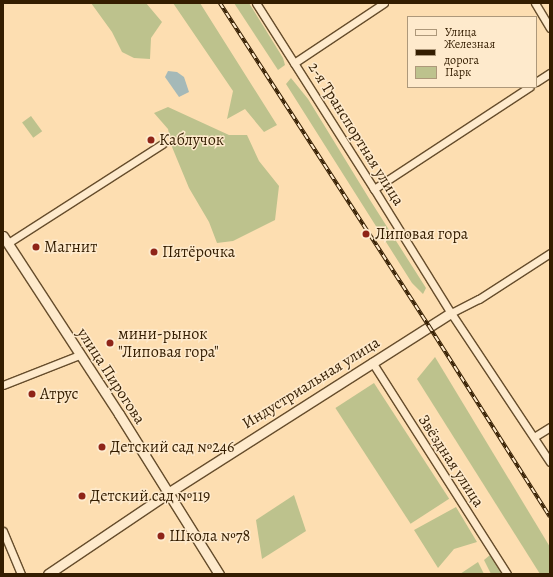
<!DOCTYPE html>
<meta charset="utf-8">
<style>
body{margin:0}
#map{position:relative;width:553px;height:577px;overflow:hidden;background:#fddeb1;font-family:Alegreya,serif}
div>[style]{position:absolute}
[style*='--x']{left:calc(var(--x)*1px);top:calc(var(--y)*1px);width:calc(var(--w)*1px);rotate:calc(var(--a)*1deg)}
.green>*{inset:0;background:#bdc28d;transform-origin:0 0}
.water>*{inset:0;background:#a5b9b8}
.roads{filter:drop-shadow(1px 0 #664d2c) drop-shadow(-1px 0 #664d2c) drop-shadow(0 1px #664d2c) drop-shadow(0 -1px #664d2c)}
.minor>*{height:7px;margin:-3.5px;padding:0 3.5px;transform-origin:3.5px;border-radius:3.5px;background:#feeacc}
.tertiary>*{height:9px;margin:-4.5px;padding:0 4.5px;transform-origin:4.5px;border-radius:4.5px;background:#feeacc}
.rail>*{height:3.5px;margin-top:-1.75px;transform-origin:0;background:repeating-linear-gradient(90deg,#feeacc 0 6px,#341d00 0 12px);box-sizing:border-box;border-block:1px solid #341d00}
.dots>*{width:11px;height:11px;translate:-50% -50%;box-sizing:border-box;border:2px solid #feeacc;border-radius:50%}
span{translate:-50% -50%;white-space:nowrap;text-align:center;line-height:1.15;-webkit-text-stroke:3px #feeacc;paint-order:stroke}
.street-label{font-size:16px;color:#341d00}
.poi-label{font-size:16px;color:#341d00}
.left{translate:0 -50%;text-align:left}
.frame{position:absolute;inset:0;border:4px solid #341d00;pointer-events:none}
.legend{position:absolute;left:407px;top:16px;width:130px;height:72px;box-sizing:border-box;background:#feeacc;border:1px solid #ad987a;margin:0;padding:5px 7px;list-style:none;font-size:12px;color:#341d00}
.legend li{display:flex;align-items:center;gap:8px;height:20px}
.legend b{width:20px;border:1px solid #ad987a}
</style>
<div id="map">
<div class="green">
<div style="clip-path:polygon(91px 3px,146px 3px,162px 22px,151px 38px,150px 59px,134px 58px,122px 52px,112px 32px)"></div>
<div style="clip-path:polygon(173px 3px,200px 3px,277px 125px,264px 132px,245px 109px,227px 119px,233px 91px)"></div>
<div style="clip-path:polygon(234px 3px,249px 3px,283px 58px,285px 65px,278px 70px)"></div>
<div style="clip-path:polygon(291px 78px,308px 99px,370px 200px,426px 288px,423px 294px,412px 283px,286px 84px)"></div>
<div style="clip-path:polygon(168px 107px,229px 135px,247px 135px,259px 161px,279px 186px,275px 220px,233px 241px,217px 243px,209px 222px,189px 188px,172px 147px,168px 129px,154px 113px)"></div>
<div style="left:31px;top:116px;width:19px;height:11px;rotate:54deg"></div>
<div style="clip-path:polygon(435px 357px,550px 547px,550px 574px,540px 574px,417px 379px)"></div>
<div style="left:374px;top:383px;width:138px;height:46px;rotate:57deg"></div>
<div style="clip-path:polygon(294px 495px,306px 531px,262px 559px,256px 520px)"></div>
<div style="clip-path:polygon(456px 507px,477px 542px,454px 549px,438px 568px,414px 530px)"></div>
<div style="clip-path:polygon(490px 555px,502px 574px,491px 574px,484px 560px)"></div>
<div style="clip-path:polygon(478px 562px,484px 574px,460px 574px)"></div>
</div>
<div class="water">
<div style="clip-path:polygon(168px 71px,177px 72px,184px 77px,189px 92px,179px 97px,165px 77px)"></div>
</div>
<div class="roads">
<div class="minor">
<div style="--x:256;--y:3;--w:220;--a:57.6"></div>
<div style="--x:374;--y:189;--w:146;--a:58.2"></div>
<div style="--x:451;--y:313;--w:179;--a:56.4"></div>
<div style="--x:535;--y:3;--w:29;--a:59"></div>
<div style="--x:294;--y:63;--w:108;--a:-33.7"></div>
<div style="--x:536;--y:82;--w:17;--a:-33"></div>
<div style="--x:374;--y:189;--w:186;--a:-33.3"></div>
<div style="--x:8;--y:243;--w:183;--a:-32.7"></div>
<div style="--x:451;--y:313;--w:31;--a:-27"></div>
<div style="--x:479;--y:299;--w:85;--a:-32.9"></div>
<div style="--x:372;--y:362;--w:251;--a:57.5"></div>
<div style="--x:3;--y:385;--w:82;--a:-21.5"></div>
<div style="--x:534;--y:437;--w:19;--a:-32"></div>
<div style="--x:3;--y:531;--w:47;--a:67.3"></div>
</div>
<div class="tertiary">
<div style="--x:3;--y:236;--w:212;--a:56.9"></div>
<div style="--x:119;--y:414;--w:189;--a:58"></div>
<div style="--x:48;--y:574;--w:145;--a:-34"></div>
<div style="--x:168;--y:493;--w:335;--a:-32.5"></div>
</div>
</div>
<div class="rail">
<div style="--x:220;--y:3;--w:385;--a:57.1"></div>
<div style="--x:429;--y:326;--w:226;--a:57.6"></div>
</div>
<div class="dots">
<div style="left:151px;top:140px;background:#8f2418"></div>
<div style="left:366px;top:234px;background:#8f2418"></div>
<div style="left:36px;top:247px;background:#8f2418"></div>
<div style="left:154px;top:252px;background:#8f2418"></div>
<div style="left:110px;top:343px;background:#8f2418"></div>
<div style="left:32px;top:394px;background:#8f2418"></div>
<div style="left:102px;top:447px;background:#8f2418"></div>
<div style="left:82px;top:496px;background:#8f2418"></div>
<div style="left:161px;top:536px;background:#8f2418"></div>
</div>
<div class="street-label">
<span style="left:356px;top:134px;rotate:58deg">2-я Транспортная улица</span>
<span style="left:111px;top:376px;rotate:57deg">улица Пирогова</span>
<span style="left:311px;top:383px;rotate:-32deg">Индустриальная улица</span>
<span style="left:451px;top:461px;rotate:57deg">Звёздная улица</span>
</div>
<div class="poi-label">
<span class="left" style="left:159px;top:140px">Каблучок</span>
<span class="left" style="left:375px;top:234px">Липовая гора</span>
<span class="left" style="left:44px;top:247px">Магнит</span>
<span class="left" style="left:162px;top:252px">Пятёрочка</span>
<span class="left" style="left:118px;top:343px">мини-рынок<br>"Липовая гора"</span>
<span class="left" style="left:40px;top:394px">Атрус</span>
<span class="left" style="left:110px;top:447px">Детский сад №246</span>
<span class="left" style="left:90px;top:496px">Детский сад №119</span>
<span class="left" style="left:169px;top:536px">Школа №78</span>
</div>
<div class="frame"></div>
<ul class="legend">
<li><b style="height:5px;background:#feeacc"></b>Улица</li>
<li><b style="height:5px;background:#341d00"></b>Железная дорога</li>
<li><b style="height:11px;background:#bdc28d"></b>Парк</li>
</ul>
</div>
